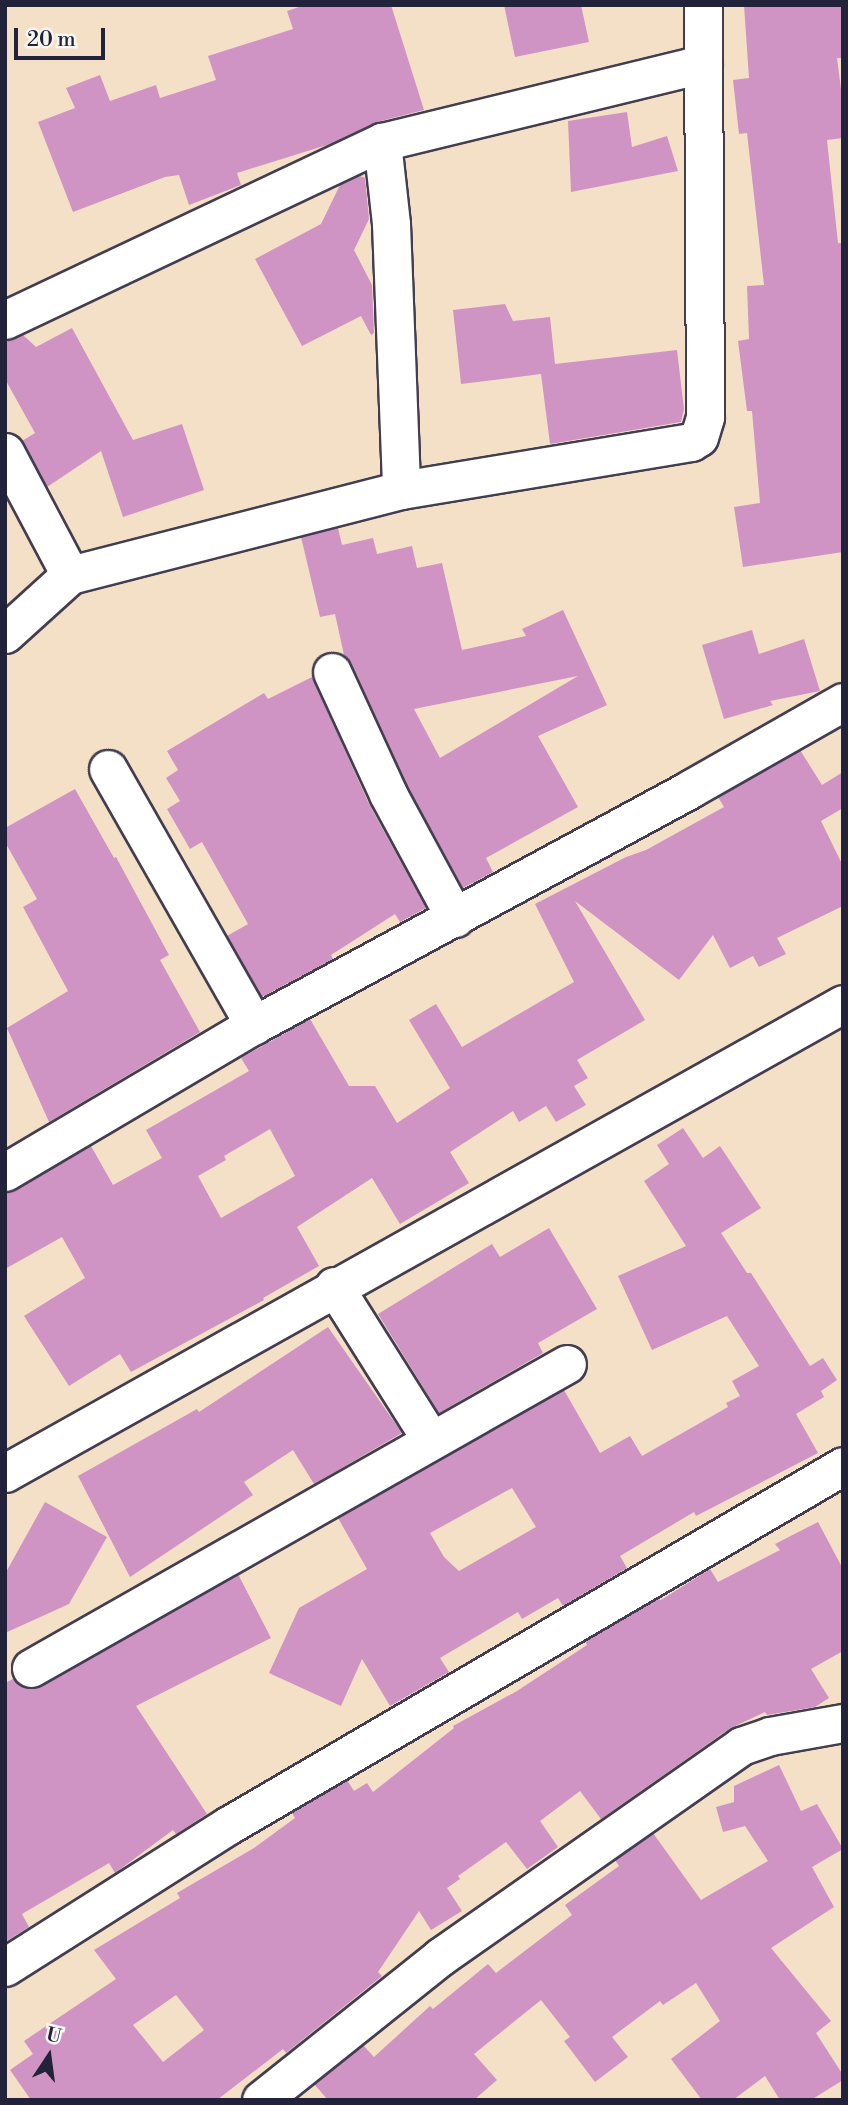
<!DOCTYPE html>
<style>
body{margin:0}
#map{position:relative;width:848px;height:2105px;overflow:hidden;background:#f4e0c7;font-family:"Libre Bodoni",serif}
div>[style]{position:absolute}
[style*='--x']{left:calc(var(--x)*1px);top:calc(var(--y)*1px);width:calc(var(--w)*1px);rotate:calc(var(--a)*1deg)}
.building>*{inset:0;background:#cf94c3}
.roads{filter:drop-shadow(2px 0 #423e50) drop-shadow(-2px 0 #423e50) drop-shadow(0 2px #423e50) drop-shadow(0 -2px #423e50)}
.minor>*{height:37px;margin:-18.5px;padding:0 18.5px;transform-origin:18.5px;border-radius:18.5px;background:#fff}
span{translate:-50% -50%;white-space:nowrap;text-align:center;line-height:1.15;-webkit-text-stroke:5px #f6f6f2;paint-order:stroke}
.frame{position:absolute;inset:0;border:7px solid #22223b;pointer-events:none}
.north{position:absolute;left:14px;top:2021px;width:70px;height:70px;-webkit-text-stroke:5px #f6f6f2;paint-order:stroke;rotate:13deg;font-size:19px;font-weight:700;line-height:28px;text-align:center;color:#22223b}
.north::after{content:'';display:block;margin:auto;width:24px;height:32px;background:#22223b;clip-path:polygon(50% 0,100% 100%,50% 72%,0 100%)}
.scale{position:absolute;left:14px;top:28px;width:91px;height:32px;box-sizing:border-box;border:4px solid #22223b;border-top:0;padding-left:9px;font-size:21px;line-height:24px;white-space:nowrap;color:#22223b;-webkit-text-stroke:5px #f6f6f2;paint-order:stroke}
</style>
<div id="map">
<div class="building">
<div style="clip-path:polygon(305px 5px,391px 5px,424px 110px,377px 122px,330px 144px,237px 173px,241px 185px,189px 205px,179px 175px,165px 177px,73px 212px,38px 122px,75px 108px,66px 88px,100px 75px,110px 101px,156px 85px,160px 98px,216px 80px,208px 56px,293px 29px,287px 11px)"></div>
<div style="clip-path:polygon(504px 5px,581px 5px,589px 42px,515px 57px)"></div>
<div style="clip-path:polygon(744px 5px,843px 5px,843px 58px,837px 58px,843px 105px,843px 138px,827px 140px,838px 243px,843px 243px,843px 552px,743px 567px,734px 507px,760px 503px,752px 411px,747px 411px,738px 341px,749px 339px,747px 286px,764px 285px,747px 133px,739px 134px,733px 80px,749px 78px)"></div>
<div style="clip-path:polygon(627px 112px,632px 147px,667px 136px,678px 171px,571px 192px,568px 121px)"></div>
<div style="clip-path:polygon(360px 176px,365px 178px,369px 219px,354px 250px,372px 285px,374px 333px,371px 335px,361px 316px,302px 346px,255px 259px,321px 224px,340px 185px)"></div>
<div style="clip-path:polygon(505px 304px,513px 321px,550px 317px,555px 364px,677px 350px,684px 409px,681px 422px,550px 444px,541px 374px,461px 384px,453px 310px)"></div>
<div style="clip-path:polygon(72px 328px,133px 440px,182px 424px,204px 490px,123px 517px,101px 451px,47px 487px,22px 441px,35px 433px,5px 379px,5px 342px,23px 335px,36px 347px)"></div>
<div style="clip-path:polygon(evenodd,338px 528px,342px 545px,373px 538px,377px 554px,412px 546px,417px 568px,442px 563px,462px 650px,526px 636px,522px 629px,563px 610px,607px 705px,538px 736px,578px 807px,486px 858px,493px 872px,463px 888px,407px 785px,351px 663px,344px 655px,335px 614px,320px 617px,301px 537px,338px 528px,578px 676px,440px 758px,414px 709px,578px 676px)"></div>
<div style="clip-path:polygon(752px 630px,759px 654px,804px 639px,820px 691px,770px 701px,773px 705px,724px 719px,702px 645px)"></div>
<div style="clip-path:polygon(312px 677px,369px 804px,426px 908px,400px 922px,395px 914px,331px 955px,333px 959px,262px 997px,227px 936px,248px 924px,202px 842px,190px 849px,167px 809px,180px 801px,166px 778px,178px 770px,167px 751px,264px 693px,268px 699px)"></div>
<div style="clip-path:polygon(evenodd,800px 750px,822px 785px,843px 772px,843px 808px,821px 821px,843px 866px,843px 906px,777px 938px,786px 954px,759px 967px,753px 956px,730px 968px,713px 935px,679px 980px,575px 901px,645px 1020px,577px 1060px,588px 1078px,574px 1086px,586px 1105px,556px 1122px,546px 1106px,519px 1122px,513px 1111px,450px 1152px,469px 1183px,400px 1224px,372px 1178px,297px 1227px,319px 1266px,263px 1298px,264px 1300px,131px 1372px,120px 1354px,69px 1386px,24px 1316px,85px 1278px,62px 1237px,5px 1269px,5px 1194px,91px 1146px,113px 1185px,162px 1158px,146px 1130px,249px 1071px,241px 1058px,310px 1019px,349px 1086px,375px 1086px,397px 1123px,450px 1088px,409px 1020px,436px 1004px,462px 1047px,574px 982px,535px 904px,626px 857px,646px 850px,724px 807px,718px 797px,800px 750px,270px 1129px,295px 1176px,221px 1218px,198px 1176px,226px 1160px,224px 1156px,270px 1129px)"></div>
<div style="clip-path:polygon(75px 789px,114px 858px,116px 857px,169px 955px,160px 960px,200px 1032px,49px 1122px,7px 1028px,68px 991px,23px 907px,37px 899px,5px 842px,5px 828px)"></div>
<div style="clip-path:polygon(evenodd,683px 1128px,703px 1158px,720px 1146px,761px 1208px,721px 1233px,747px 1273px,751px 1273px,810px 1366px,823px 1358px,837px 1380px,821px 1391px,824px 1397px,796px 1414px,818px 1453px,696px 1516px,694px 1512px,620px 1556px,627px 1568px,563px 1606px,558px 1598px,522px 1619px,518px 1612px,440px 1658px,449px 1672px,390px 1706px,362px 1659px,341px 1706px,269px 1673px,299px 1608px,367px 1569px,338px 1518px,564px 1390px,600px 1453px,630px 1436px,642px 1456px,728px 1407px,726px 1403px,740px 1396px,732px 1381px,759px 1366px,727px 1316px,652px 1350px,618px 1276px,686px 1246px,644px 1181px,669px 1164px,657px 1145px,683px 1128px,512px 1488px,536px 1527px,459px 1571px,444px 1557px,430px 1533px,512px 1488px)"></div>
<div style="clip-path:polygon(549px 1228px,597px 1309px,538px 1343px,543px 1353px,439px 1413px,378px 1314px,492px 1244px,500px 1257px)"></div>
<div style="clip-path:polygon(328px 1327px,402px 1433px,314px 1484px,293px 1450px,244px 1482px,253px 1495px,130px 1577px,78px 1476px,197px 1409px,199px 1412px)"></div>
<div style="clip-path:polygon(45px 1502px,107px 1537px,69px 1604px,5px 1633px,5px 1574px)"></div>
<div style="clip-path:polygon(evenodd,818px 1522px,843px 1569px,843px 1651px,811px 1669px,829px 1698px,815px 1707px,767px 1715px,765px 1712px,729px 1729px,601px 1819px,580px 1791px,540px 1821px,558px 1847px,527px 1869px,506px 1842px,458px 1876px,460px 1879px,447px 1888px,462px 1911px,431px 1930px,419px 1911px,378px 1972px,382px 1976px,286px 2053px,283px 2049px,217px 2100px,31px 2100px,10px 2070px,33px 2054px,24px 2041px,116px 1979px,94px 1950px,180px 1898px,177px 1893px,254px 1848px,295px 1818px,292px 1813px,347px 1780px,354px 1791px,367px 1783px,373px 1792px,454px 1728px,453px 1726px,517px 1691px,587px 1645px,585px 1641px,658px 1599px,661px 1600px,710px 1569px,718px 1582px,780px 1550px,775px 1544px,818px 1522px,176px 1995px,204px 2030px,163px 2062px,133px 2025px,176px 1995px)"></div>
<div style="clip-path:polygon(238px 1574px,271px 1638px,136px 1706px,207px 1814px,176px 1834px,173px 1830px,115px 1873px,109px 1863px,22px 1914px,29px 1927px,5px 1942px,5px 1683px,13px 1679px,30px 1689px,41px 1686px)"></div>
<div style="clip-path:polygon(779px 1765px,801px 1811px,817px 1804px,843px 1849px,812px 1867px,834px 1907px,771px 1948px,831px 2021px,816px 2033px,843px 2075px,843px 2080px,811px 2100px,780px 2100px,765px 2076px,733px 2100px,702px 2100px,671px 2059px,720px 2021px,696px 1983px,663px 2005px,660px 2001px,612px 2037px,628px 2057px,595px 2082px,564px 2041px,570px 2037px,541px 2000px,474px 2054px,497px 2080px,474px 2100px,328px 2100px,314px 2084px,363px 2045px,374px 2057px,430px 2006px,433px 2009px,488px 1964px,496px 1973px,572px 1915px,565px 1905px,619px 1866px,615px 1860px,653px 1833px,701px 1900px,768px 1861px,745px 1826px,723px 1832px,716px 1807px,734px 1802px,734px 1786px)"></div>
</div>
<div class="roads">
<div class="minor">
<div style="--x:382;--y:142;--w:82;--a:83.7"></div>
<div style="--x:391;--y:224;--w:266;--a:87.8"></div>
<div style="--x:401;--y:490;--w:294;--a:-9.4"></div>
<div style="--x:691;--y:442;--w:9;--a:-32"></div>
<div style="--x:699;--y:437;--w:21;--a:-73"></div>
<div style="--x:705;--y:417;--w:412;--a:-90.3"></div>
<div style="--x:5;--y:320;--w:417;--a:-25.3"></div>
<div style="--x:382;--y:142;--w:330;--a:-13.7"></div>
<div style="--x:5;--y:452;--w:139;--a:62.1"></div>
<div style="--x:70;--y:575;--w:88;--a:137.8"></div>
<div style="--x:70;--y:575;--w:342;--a:-14.4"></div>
<div style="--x:332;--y:672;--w:134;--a:65.3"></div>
<div style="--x:388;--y:794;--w:141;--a:61.6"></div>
<div style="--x:108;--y:769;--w:295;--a:60.3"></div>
<div style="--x:5;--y:1172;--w:289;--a:-30.6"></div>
<div style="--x:254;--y:1025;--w:496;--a:-28.4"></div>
<div style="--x:690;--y:789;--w:176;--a:-29.6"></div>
<div style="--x:334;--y:1286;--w:182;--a:57.8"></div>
<div style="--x:5;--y:1473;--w:960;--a:-29.23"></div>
<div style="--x:31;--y:1668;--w:616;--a:-29.56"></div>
<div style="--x:5;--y:1967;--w:265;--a:-32.4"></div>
<div style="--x:229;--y:1825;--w:711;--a:-30.31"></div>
<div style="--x:261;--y:2100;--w:229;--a:-38.6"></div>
<div style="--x:440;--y:1957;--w:368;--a:-35"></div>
<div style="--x:741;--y:1746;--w:31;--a:-19"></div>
<div style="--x:770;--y:1736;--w:74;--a:-10.1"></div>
</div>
</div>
<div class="frame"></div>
<div class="north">U</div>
<div class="scale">20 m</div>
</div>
